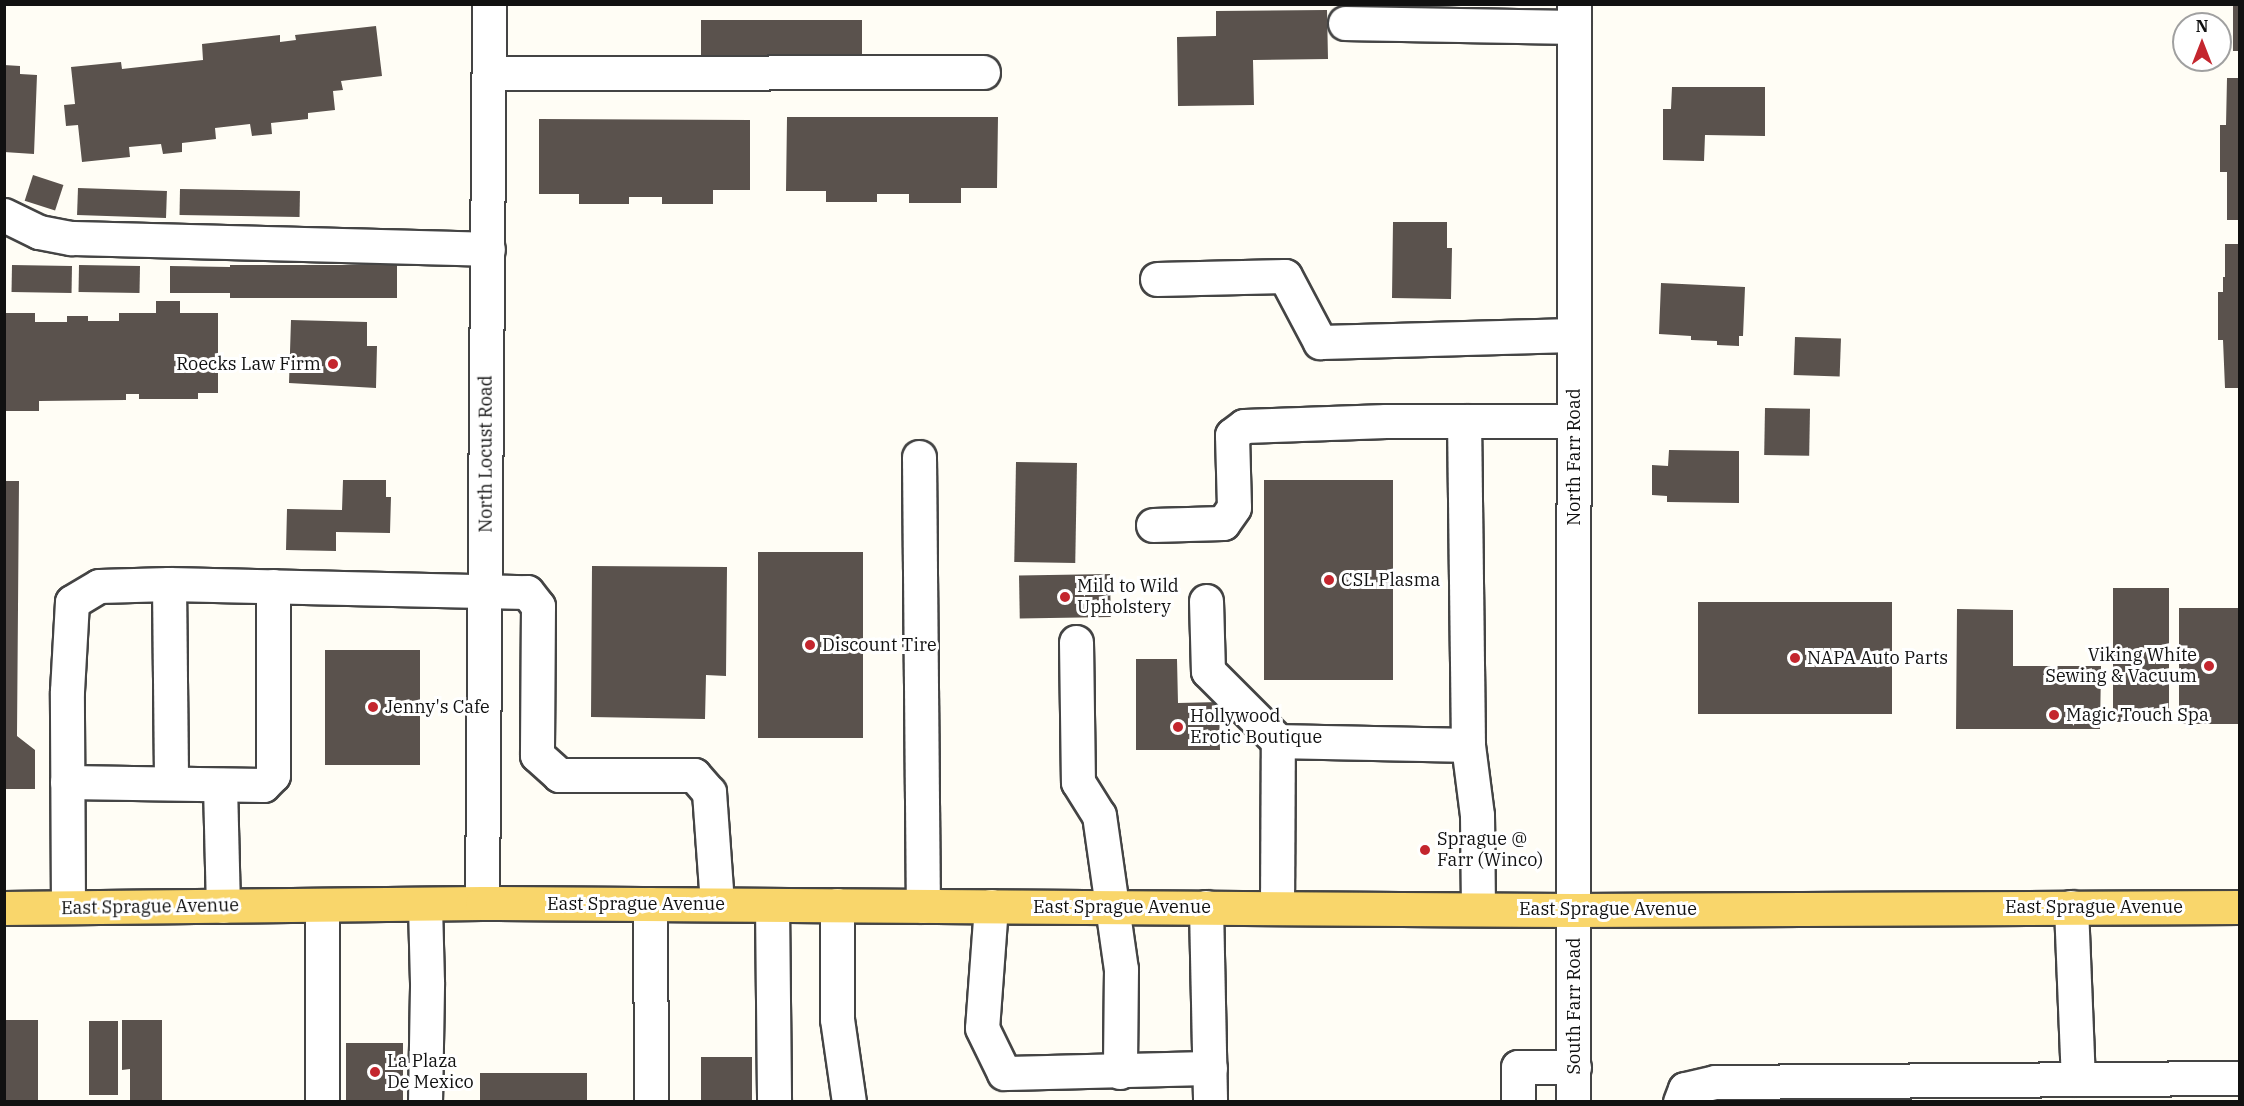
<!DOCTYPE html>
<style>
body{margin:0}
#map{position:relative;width:2244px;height:1106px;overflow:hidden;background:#fffdf5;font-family:"IBM Plex Serif",serif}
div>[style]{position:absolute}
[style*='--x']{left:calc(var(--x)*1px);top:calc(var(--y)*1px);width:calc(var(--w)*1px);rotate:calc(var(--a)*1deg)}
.building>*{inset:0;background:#5a524d;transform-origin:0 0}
.roads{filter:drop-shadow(2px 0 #444) drop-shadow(-2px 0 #444) drop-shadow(0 2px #444) drop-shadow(0 -2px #444)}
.minor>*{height:33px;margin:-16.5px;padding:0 16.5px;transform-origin:16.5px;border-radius:16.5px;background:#fff}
.major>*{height:33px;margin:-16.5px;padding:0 16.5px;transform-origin:16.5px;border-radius:16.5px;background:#f9d66b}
.dots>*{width:16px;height:16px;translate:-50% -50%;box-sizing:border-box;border:3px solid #fff;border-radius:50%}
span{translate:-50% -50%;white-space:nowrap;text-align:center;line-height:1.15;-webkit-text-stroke:6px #fff;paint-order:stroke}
.poi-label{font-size:18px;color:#111}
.right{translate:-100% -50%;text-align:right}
.left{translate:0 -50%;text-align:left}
.street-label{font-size:18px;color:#111}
.frame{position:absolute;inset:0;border:6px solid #111;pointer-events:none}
.north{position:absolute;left:2172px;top:12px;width:60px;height:60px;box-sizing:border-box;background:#fff;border:2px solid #a0a0a0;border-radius:50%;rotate:0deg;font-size:16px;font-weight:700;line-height:24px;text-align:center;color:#111}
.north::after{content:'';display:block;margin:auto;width:21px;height:27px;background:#c4262e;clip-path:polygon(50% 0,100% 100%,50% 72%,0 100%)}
</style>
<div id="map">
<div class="building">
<div style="left:2233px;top:4px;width:7px;height:47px"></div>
<div style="clip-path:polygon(1327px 10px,1328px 59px,1253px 60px,1254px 105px,1178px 106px,1177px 37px,1216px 36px,1216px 11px)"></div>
<div style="left:701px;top:20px;width:161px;height:35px"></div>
<div style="clip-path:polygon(376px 26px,382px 76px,341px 81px,343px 90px,333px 91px,335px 110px,308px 113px,308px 119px,271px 123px,272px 134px,252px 136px,250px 124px,215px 128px,216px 139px,182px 143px,182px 152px,163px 154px,161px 144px,129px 147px,130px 157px,82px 162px,78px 125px,66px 126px,64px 105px,75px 104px,71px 67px,121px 62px,122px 69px,203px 60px,202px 44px,280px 35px,280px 42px,296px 40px,295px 35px)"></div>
<div style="clip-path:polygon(4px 65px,20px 66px,20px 74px,37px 75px,34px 154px,4px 152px)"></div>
<div style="clip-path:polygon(2227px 78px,2240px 78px,2240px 220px,2227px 220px,2227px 172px,2220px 172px,2220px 125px,2226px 125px)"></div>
<div style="clip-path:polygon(1672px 87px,1765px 87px,1765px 136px,1705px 135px,1704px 161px,1663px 160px,1663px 109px,1671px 109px)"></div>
<div style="clip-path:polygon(787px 117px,998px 117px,997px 188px,961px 188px,961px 203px,909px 203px,909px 194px,877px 194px,877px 202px,826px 202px,826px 191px,786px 191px)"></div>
<div style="clip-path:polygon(539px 119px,750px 120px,750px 190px,713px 190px,713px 204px,662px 204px,662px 197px,629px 197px,629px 204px,579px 204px,579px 194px,539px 194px)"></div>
<div style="left:33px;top:175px;width:32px;height:27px;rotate:18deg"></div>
<div style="left:78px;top:188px;width:89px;height:27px;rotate:2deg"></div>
<div style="left:180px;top:189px;width:120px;height:26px;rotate:1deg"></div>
<div style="clip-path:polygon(1393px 222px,1447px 222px,1447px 248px,1452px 248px,1451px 299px,1392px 298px)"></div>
<div style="clip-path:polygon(2225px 244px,2240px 244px,2240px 388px,2225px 388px,2223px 340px,2218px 340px,2218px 292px,2223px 292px,2223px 277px,2225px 277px)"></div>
<div style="left:12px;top:265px;width:60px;height:27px;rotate:1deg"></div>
<div style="left:79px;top:265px;width:61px;height:27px;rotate:1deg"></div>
<div style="clip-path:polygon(230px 265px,397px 265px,397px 298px,230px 298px,230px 293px,170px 293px,170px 266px,230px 267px)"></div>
<div style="clip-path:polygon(1661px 283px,1745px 287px,1743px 336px,1739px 336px,1739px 346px,1717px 345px,1717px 341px,1691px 340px,1691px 336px,1659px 334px)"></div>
<div style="clip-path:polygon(156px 301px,180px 301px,180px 313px,218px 313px,218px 393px,198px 393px,198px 399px,139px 399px,139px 394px,126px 394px,126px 400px,39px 401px,39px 411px,4px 411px,4px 313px,35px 313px,35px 322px,67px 322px,67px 316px,88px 316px,88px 321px,119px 321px,119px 313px,156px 313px)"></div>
<div style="clip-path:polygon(291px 320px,367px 322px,367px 346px,377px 346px,376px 388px,289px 383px)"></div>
<div style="left:1795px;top:337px;width:46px;height:38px;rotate:2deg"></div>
<div style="left:1765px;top:408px;width:45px;height:47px;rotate:1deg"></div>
<div style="clip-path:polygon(1669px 450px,1739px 451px,1739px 503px,1667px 502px,1667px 496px,1652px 495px,1652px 465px,1668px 466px)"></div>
<div style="left:1016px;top:462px;width:61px;height:100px;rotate:1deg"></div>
<div style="clip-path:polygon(343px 480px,386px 480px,386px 497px,391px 497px,390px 533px,336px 532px,336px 551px,286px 550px,287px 509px,342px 510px)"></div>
<div style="left:1264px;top:480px;width:129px;height:200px"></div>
<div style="clip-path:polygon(4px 481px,19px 481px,17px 736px,35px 750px,35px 789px,4px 789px)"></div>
<div style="left:758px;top:552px;width:105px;height:186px"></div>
<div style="clip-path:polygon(592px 566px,727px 567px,726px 676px,706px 675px,705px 719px,591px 717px)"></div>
<div style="left:1110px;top:574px;width:43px;height:91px;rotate:89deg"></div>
<div style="left:2113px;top:588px;width:56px;height:134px"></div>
<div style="left:1698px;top:602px;width:194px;height:112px"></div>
<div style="left:2240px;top:608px;width:116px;height:61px;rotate:90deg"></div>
<div style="clip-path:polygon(1957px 609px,2013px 610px,2013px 666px,2101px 666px,2100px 729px,1956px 729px)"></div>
<div style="left:325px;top:650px;width:95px;height:115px"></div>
<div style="clip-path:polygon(1136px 659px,1177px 659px,1178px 703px,1219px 702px,1220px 750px,1136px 750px)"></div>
<div style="left:4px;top:1020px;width:34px;height:82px"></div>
<div style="clip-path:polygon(122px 1020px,162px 1020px,162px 1102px,130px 1102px,130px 1069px,122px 1070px)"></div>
<div style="left:89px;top:1021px;width:29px;height:74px"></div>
<div style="left:346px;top:1043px;width:57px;height:59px"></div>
<div style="left:701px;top:1057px;width:51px;height:45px"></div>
<div style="left:480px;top:1073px;width:107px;height:29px"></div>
</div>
<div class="roads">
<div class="minor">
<div style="--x:1345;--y:23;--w:229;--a:1"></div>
<div style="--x:489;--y:73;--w:494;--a:-0.1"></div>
<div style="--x:4;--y:215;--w:39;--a:26"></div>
<div style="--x:39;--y:232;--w:33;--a:11"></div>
<div style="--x:71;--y:238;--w:417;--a:1.5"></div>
<div style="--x:1157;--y:279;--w:128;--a:-1.3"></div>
<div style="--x:1285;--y:276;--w:75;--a:62.1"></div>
<div style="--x:1320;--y:342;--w:254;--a:-1.6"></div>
<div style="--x:919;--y:457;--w:449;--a:89.5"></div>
<div style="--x:1153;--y:525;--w:70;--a:-1.6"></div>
<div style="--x:1223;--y:523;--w:19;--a:-55"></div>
<div style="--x:1234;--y:507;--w:72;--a:-91.6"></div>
<div style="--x:1232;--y:435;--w:15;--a:-37"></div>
<div style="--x:1244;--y:426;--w:142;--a:-2"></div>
<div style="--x:1386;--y:421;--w:188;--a:0"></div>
<div style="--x:169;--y:584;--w:199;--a:89.4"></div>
<div style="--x:1206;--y:601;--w:70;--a:88.4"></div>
<div style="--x:1208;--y:671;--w:99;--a:45"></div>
<div style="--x:1076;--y:642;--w:140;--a:89.2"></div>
<div style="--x:1078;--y:782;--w:39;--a:58"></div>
<div style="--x:1099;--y:815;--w:156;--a:81.9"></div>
<div style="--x:1121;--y:969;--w:103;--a:90.6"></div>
<div style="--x:1468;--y:745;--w:71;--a:82.7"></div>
<div style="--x:1477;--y:815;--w:94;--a:89.4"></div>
<div style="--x:67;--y:782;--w:196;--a:0.9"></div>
<div style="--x:263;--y:785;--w:14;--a:-45"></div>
<div style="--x:273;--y:775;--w:189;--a:-90"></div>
<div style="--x:220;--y:785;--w:121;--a:88.6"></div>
<div style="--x:482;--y:903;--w:899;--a:-89.55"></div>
<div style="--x:650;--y:904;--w:198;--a:89.7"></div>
<div style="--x:322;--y:905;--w:197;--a:90"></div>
<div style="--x:772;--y:905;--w:197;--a:89.4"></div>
<div style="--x:837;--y:905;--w:114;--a:90"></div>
<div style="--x:837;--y:1019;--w:84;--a:81.8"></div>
<div style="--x:991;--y:906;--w:122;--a:94.2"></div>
<div style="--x:982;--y:1028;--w:50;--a:63.9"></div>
<div style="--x:1004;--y:1073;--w:206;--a:-1.4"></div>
<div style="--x:68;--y:907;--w:216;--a:-90.3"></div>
<div style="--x:67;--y:691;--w:89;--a:-86.8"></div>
<div style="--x:72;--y:602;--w:31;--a:-31"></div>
<div style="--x:99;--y:586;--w:70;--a:-1.6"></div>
<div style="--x:169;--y:584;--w:358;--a:1.3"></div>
<div style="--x:527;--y:592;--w:18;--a:52"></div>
<div style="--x:538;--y:606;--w:149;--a:90.4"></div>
<div style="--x:537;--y:755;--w:30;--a:42"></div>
<div style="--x:559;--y:775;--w:135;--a:0"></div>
<div style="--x:694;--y:775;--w:23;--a:49"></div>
<div style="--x:709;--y:792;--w:112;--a:85.9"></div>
<div style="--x:1206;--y:907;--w:195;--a:88.8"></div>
<div style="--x:2071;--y:907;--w:172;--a:87.7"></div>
<div style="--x:1277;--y:908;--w:167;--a:-89.7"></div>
<div style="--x:1278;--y:741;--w:190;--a:1.2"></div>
<div style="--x:1468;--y:745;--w:324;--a:-90.7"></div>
<div style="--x:425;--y:1102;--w:120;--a:-89"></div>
<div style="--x:427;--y:982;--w:78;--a:-91.5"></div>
<div style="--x:1518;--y:1102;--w:35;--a:-90"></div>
<div style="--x:1518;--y:1067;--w:56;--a:0"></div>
<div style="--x:1573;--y:1102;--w:1098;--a:-89.95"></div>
<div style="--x:1680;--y:1102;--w:14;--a:-69"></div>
<div style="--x:1685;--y:1089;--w:31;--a:-13"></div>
<div style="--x:1715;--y:1082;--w:525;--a:-0.44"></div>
</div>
<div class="major">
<div style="--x:4;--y:908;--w:478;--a:-0.6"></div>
<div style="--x:482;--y:903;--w:1093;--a:0.37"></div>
<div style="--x:1575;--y:910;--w:665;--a:-0.26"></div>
</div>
</div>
<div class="dots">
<div style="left:333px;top:364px;background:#c4262e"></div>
<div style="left:1329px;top:580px;background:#c4262e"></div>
<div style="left:1065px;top:597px;background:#c4262e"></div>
<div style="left:810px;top:645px;background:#c4262e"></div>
<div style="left:1795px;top:658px;background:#c4262e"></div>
<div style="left:2209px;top:666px;background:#c4262e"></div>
<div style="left:373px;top:707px;background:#c4262e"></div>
<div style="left:2054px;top:715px;background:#c4262e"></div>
<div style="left:1178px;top:727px;background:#c4262e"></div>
<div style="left:1425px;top:850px;background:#c4262e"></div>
<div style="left:375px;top:1072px;background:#c4262e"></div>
</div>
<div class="poi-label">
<span class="right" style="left:321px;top:364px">Roecks Law Firm</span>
<span class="left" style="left:1341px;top:580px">CSL Plasma</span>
<span class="left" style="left:1077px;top:597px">Mild to Wild<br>Upholstery</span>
<span class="left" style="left:822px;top:645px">Discount Tire</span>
<span class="right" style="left:2197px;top:666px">Viking White<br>Sewing &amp; Vacuum</span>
<span class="left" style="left:1807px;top:658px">NAPA Auto Parts</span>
<span class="left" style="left:385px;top:707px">Jenny's Cafe</span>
<span class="left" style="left:2066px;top:715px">Magic Touch Spa</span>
<span class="left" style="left:1190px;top:727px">Hollywood<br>Erotic Boutique</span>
<span class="left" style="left:1437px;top:850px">Sprague @<br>Farr (Winco)</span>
<span class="left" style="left:387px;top:1072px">La Plaza<br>De Mexico</span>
</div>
<div class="street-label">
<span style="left:486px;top:454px;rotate:-90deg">North Locust Road</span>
<span style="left:1574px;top:457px;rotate:-90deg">North Farr Road</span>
<span style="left:636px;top:904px">East Sprague Avenue</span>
<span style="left:150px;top:907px;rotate:-1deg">East Sprague Avenue</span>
<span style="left:1122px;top:907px">East Sprague Avenue</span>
<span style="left:2094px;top:907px">East Sprague Avenue</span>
<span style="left:1608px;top:909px">East Sprague Avenue</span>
<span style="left:1574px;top:1006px;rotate:-90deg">South Farr Road</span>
</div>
<div class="frame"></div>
<div class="north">N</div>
</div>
